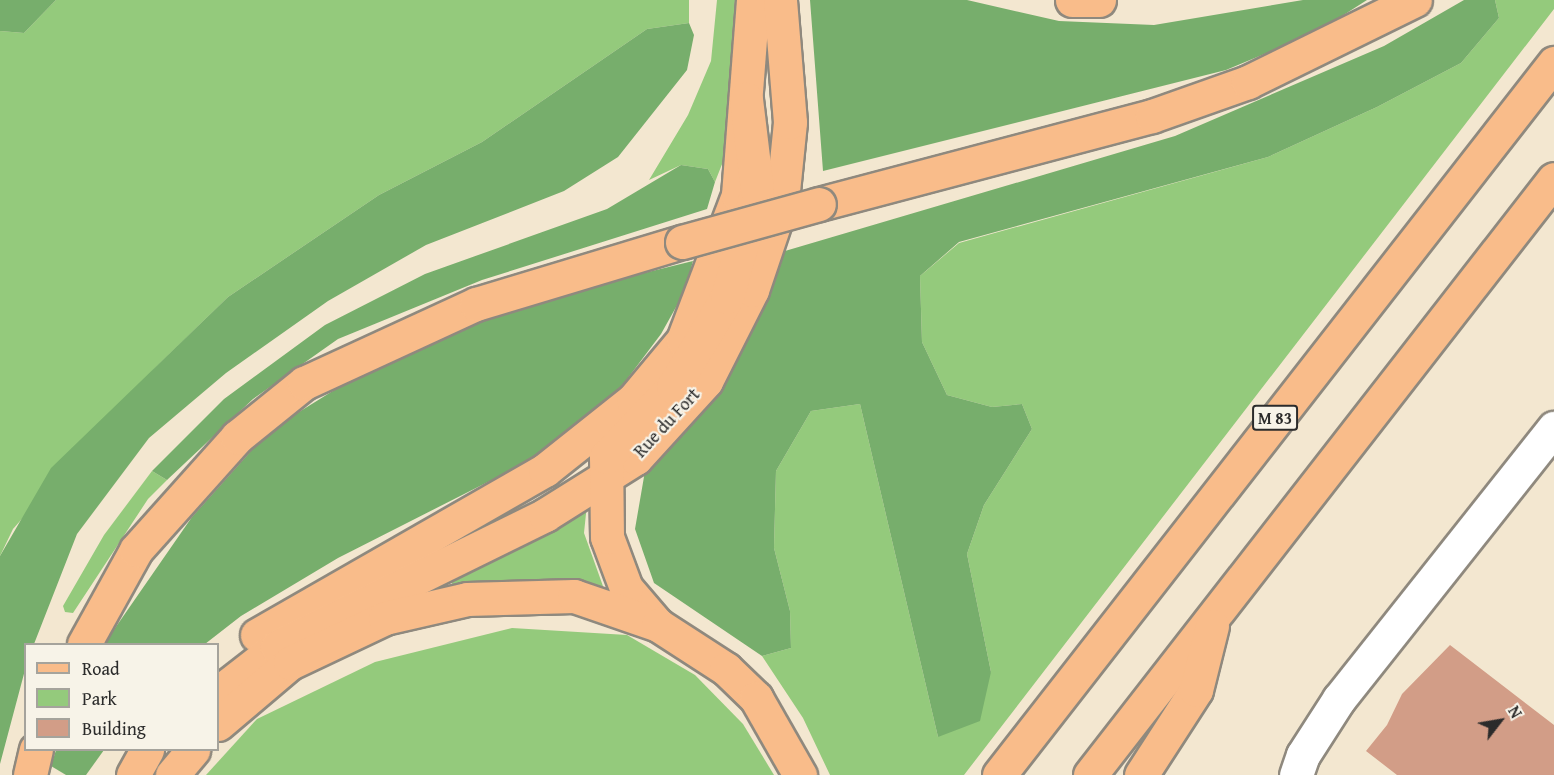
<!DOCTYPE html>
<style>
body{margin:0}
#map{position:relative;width:1554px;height:775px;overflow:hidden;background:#f3e7d0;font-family:"Gentium Book Plus",serif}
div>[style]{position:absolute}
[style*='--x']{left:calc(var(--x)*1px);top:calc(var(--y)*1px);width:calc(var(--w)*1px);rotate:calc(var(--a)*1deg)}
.green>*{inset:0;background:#94ca7c}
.forest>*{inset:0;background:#77ae6c}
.building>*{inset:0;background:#d29d87}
.roads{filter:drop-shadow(2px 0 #8f897e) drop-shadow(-2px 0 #8f897e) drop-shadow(0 2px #8f897e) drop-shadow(0 -2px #8f897e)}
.minor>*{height:33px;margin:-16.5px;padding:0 16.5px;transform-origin:16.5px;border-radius:16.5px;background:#fff}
.major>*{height:33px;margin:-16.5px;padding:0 16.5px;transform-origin:16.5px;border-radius:16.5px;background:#f9bc8a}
.highway>*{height:33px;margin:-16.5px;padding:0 16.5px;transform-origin:16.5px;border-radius:16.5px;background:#f9bc8a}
.bridges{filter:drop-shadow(2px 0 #8f897e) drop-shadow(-2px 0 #8f897e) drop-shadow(0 2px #8f897e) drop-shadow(0 -2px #8f897e)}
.highway-bridge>*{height:33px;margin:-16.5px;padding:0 16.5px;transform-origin:16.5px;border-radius:16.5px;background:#f9bc8a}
span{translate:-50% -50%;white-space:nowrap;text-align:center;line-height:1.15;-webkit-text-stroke:4.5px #f7f3e8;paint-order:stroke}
.shield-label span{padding:2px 4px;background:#f7f3e8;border:2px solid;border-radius:4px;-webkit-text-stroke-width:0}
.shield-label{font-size:16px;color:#2b2b2b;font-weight:700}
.street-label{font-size:18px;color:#2b2b2b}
.legend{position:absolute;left:24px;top:643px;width:195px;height:108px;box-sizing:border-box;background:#f7f3e8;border:2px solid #a5a39c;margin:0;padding:8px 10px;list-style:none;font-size:18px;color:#2b2b2b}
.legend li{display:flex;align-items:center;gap:12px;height:30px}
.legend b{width:30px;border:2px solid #a5a39c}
.north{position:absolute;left:1470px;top:691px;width:60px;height:60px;-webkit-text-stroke:4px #f7f3e8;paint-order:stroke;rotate:59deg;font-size:16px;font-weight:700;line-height:24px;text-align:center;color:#2b2b2b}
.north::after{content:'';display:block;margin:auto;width:21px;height:27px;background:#2b2b2b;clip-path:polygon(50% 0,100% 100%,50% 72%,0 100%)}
</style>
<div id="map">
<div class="green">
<div style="clip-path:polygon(56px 0,689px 0,689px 23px,647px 29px,482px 142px,379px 195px,228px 297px,156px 367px,13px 529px,0 556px,0 31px,24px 33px)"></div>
<div style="clip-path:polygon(717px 0,735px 0,728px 149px,715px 182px,708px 169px,681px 165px,649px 180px,688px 115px,711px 61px)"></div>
<div style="clip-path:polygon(1495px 0,1554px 0,1554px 9px,964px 775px,830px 775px,803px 718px,762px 656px,791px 648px,790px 611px,774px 548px,776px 471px,811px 411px,860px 404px,938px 737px,991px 672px,967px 554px,984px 505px,1032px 429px,1022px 404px,992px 407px,947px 395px,922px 342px,920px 276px,959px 243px,1268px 157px,1377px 107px,1461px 63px,1499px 18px)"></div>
<div style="clip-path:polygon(152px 471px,167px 480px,148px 499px,73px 613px,65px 612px,63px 606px,104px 535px)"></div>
<div style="clip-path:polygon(587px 504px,584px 533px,604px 589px,503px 581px,454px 587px,450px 580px,529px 543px)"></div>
<div style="clip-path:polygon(512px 628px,627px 635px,695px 675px,743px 724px,774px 775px,206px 775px,257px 719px,375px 662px)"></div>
</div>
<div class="forest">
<div style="clip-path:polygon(0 0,56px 0,24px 33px,0 31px)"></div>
<div style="clip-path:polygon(810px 0,967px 0,1059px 21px,1154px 25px,1303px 0,1367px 0,1317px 32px,1226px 70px,823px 171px)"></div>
<div style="clip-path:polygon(1464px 0,1495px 0,1499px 18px,1461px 63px,1377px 107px,1268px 157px,959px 242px,920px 276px,922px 342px,947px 395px,992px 407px,1022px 404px,1032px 429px,984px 505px,967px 554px,991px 672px,980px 721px,938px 737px,860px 404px,811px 411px,776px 471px,774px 548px,790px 611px,791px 648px,762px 656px,654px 583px,635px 529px,645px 471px,757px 308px,785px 251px,1175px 136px,1384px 46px)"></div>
<div style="clip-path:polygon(689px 23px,694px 35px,687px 70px,618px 157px,564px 191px,426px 245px,328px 301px,226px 373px,149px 438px,77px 534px,34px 644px,26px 644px,25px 670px,0 764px,0 556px,51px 468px,228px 297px,379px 195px,482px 142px,647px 29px)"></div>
<div style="clip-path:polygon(681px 165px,708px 169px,715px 182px,707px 209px,482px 280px,338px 339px,253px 399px,167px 480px,152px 471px,224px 399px,325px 325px,425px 274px,607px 209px)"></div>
<div style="clip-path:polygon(693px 261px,685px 291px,661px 334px,603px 411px,537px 457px,338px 558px,241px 616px,205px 644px,104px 644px,192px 517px,270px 430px,365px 371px,498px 309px)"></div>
<div style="clip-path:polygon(56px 750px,104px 750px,86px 775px,66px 775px,51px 766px)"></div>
</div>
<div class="building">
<div style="clip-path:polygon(1450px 645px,1554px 725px,1554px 775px,1397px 775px,1366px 751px,1387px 725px,1402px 694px)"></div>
</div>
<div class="roads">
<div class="minor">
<div style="--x:1296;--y:775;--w:21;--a:-71"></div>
<div style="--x:1303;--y:755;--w:67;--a:-57.3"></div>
<div style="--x:1339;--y:699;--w:346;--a:-51.6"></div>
</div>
<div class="major">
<div style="--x:257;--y:635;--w:332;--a:-29.8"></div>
<div style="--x:545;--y:470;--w:112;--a:-38.5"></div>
<div style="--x:633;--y:400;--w:78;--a:-50.2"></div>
<div style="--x:683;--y:340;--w:155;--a:-69.2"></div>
<div style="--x:738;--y:195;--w:196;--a:-85.6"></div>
<div style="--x:218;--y:693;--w:75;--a:-37.9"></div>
<div style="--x:277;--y:647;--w:299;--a:-26.2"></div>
<div style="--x:545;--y:515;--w:107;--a:-32.1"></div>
<div style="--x:636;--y:458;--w:104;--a:-47.7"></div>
<div style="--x:706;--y:381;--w:102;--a:-63.2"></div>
<div style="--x:752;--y:290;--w:94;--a:-71.4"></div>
<div style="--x:782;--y:201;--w:79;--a:-84.2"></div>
<div style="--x:790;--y:122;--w:122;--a:-94.7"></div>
<div style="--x:133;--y:775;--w:29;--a:-61"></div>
</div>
<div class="highway">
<div style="--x:1072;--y:0;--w:27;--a:0"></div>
<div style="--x:819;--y:204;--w:344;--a:-14.8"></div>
<div style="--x:1152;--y:116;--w:102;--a:-19.5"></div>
<div style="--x:1248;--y:82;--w:186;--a:-26.2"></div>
<div style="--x:656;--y:623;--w:46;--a:-130.6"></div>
<div style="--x:626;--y:588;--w:54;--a:-110.4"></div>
<div style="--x:607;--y:537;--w:80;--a:-90.7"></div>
<div style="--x:606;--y:457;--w:97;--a:-46.3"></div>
<div style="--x:673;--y:387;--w:105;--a:-59"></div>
<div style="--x:727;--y:297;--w:111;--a:-74.3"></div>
<div style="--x:757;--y:190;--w:92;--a:-96.9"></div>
<div style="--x:84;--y:644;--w:107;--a:-61"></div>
<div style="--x:136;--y:550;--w:152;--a:-48.2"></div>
<div style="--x:237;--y:437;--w:86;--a:-38.9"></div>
<div style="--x:304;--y:383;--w:189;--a:-24.7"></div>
<div style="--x:476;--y:304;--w:215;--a:-16.8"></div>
<div style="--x:218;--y:724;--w:94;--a:-40.3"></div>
<div style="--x:290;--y:663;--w:105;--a:-25.3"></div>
<div style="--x:385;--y:618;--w:84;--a:-13"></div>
<div style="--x:467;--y:599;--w:107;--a:-1.6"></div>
<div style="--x:574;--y:596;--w:89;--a:19"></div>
<div style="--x:658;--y:625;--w:81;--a:32.9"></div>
<div style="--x:726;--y:669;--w:42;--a:44"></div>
<div style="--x:756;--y:698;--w:89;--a:60.3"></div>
<div style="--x:30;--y:775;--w:26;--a:-77"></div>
<div style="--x:172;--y:775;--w:33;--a:-50"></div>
<div style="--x:999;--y:775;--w:903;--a:-52.06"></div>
<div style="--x:1090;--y:775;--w:755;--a:-52.1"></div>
<div style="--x:1141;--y:775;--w:101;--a:-57.1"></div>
<div style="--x:1196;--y:690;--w:66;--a:-76"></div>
</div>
</div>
<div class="bridges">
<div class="highway-bridge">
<div style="--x:682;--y:242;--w:142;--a:-15.5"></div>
</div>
</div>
<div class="shield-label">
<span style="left:1275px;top:418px">M 83</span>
</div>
<div class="street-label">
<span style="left:667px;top:423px;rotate:-47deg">Rue du Fort</span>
</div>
<ul class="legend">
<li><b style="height:8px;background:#f9bc8a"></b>Road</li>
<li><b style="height:16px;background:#94ca7c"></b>Park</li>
<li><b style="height:16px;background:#d29d87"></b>Building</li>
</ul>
<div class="north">N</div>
</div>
